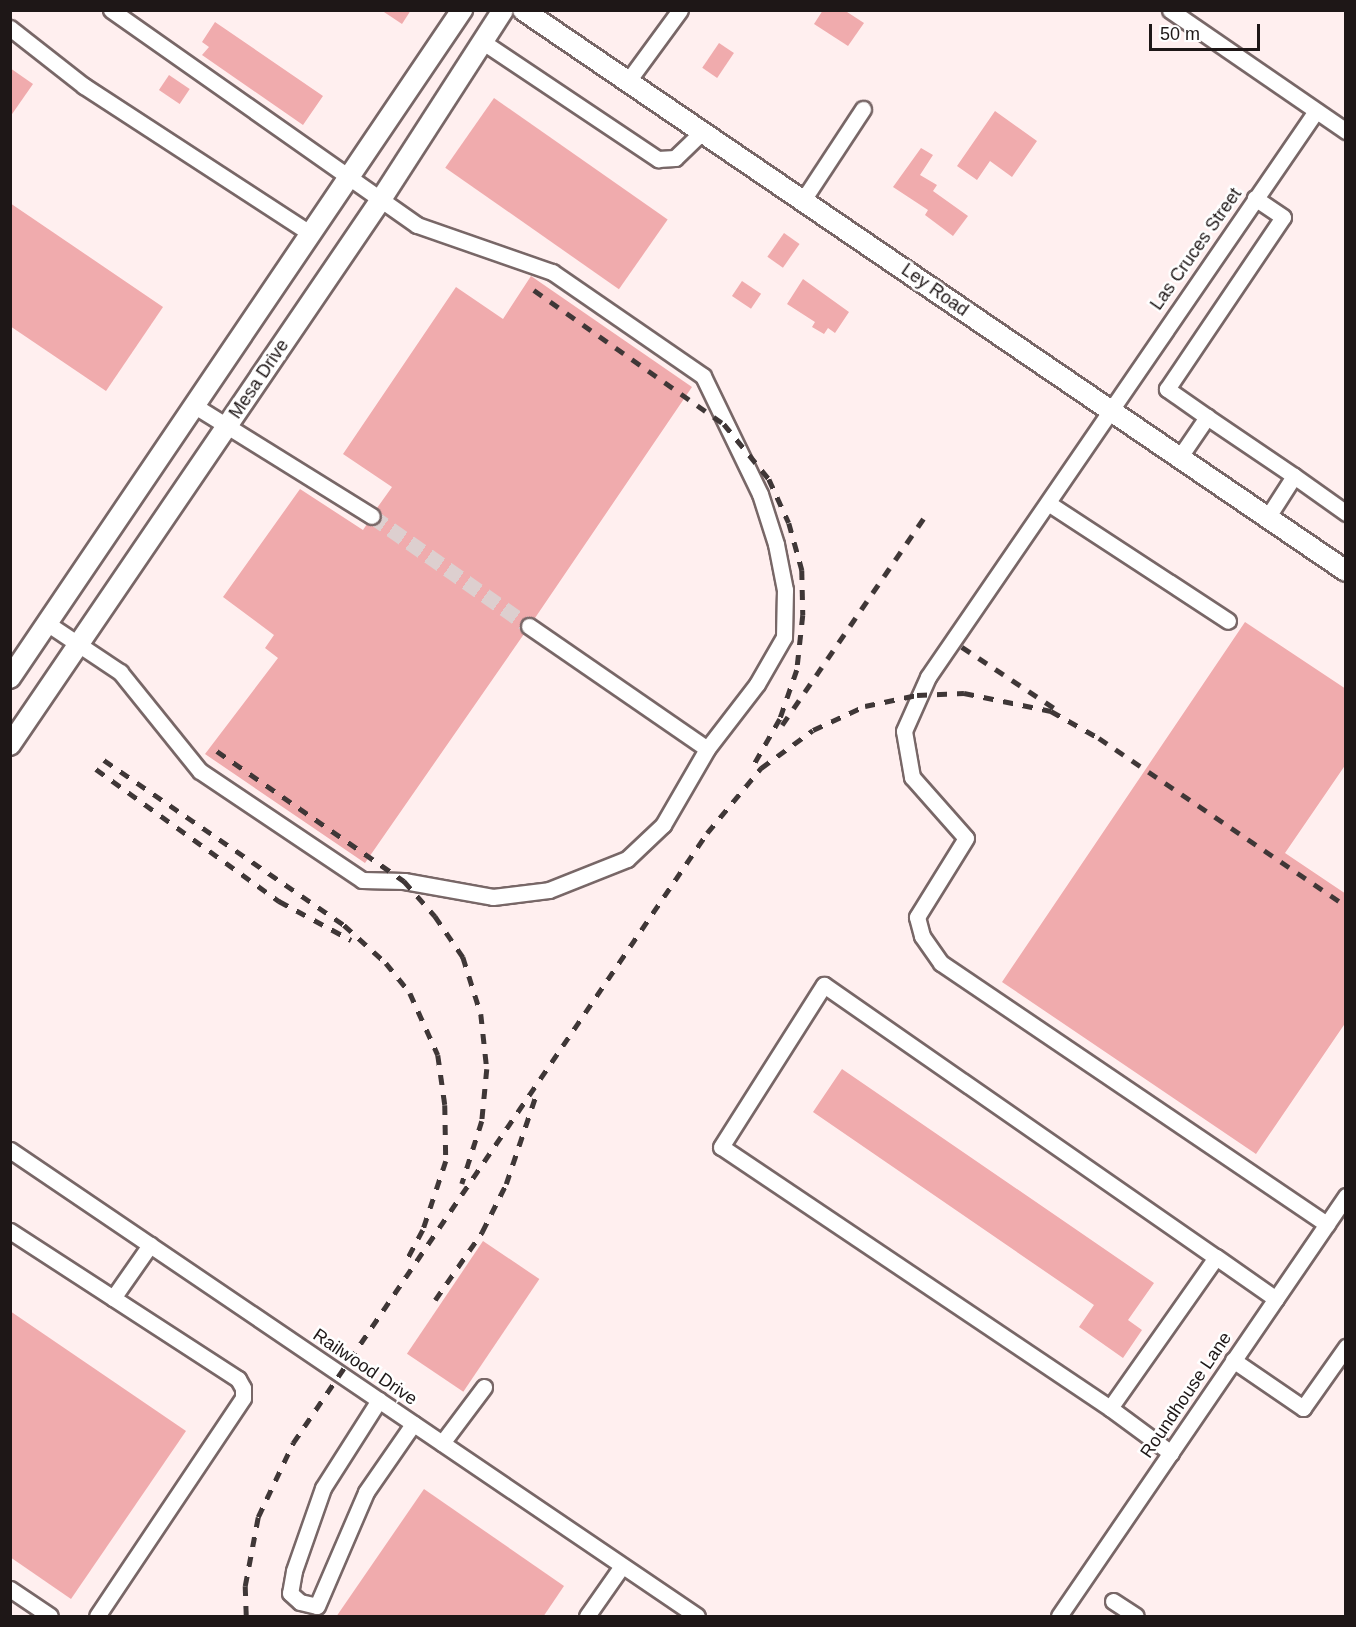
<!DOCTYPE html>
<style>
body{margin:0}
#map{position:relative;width:1356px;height:1627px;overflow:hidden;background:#ffefef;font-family:Helvetica,sans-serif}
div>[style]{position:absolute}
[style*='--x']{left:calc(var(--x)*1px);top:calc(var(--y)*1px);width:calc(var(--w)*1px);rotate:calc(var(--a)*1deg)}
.building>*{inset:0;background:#f0abad;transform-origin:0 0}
.minor-tunnel>*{height:15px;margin-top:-7.5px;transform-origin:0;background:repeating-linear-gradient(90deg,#ddcfcf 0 15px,transparent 0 23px)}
.roads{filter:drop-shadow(2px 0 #786767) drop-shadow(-2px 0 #786767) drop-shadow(0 2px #786767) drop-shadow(0 -2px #786767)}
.minor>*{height:15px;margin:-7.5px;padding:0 7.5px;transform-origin:7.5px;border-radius:7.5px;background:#fff}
.major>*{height:20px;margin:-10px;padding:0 10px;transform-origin:10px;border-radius:10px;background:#fff}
.rail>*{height:4.5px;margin-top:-2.25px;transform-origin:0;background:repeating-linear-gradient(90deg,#3f3737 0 10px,transparent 0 20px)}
span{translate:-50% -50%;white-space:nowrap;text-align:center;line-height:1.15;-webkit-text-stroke:5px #fff;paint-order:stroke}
.street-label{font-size:18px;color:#1e1717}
.frame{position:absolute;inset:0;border:12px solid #1e1717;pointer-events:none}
.scale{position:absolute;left:1149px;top:24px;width:111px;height:27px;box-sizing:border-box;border:3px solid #1e1717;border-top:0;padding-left:8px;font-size:18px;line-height:21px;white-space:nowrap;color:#1e1717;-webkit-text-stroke:4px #fff;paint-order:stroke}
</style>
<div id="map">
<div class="building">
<div style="clip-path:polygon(381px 10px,411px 10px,402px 24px)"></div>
<div style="clip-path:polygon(823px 10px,844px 10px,864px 23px,848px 46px,814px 24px)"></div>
<div style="clip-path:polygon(215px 22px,323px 96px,303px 125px,202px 55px,209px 47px,202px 42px)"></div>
<div style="left:719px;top:43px;width:18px;height:30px;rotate:34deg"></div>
<div style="clip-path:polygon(10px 68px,33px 84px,10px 117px)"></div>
<div style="left:169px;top:75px;width:25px;height:18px;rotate:34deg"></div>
<div style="left:494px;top:98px;width:212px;height:85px;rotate:35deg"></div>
<div style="clip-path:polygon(995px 111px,1037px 141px,1012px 177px,990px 161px,977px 180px,957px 166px)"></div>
<div style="clip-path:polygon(921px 148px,933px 155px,920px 175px,937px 185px,933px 191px,968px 216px,953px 236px,925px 215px,928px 210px,893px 187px)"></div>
<div style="clip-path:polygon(10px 203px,163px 307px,106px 391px,10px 326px)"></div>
<div style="left:784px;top:233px;width:19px;height:29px;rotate:35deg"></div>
<div style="clip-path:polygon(531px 276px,692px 387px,535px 618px,521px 621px,524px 634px,365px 863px,205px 754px,278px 658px,265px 648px,274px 635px,223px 597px,300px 489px,363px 530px,367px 524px,380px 522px,377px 508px,392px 487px,343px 454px,456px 287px,503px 319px)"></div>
<div style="clip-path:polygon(803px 279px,849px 312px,835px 333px,828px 328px,824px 334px,812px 327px,815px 322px,787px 304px)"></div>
<div style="left:742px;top:281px;width:23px;height:18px;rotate:34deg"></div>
<div style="clip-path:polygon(1245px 622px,1346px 689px,1346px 764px,1285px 853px,1346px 894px,1346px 1022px,1256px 1154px,1002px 982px)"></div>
<div style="clip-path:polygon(842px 1069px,1154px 1283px,1128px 1320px,1142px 1330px,1123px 1358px,1079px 1327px,1094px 1305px,813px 1112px)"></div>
<div style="left:483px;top:1241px;width:68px;height:136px;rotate:34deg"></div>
<div style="clip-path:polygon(10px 1311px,186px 1431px,71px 1599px,10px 1557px)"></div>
<div style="clip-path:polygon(424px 1489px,564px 1586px,543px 1617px,336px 1617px)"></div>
</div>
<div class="minor-tunnel">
<div style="--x:372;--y:516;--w:192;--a:35"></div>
</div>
<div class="roads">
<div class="minor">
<div style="--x:1170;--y:10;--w:214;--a:34.5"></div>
<div style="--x:10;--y:28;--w:94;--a:38.1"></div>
<div style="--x:84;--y:86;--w:271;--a:33.1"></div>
<div style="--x:483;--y:42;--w:211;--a:33.8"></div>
<div style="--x:658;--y:159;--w:17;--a:-3"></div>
<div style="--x:675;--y:158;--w:37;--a:-44"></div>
<div style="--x:628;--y:81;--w:88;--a:-53.8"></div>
<div style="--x:1316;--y:111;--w:686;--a:124.43"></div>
<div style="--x:928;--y:677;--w:59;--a:114"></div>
<div style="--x:904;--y:731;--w:47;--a:80.1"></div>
<div style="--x:912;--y:777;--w:81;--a:48.5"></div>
<div style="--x:966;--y:838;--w:93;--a:121.8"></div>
<div style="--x:917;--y:917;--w:20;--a:75"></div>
<div style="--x:922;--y:936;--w:33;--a:55"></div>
<div style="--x:941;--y:963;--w:466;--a:34.1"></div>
<div style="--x:803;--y:200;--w:109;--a:-56.6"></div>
<div style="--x:195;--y:406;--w:208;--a:31.9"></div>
<div style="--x:1207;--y:417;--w:49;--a:-145"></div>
<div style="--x:1167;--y:389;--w:207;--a:-56"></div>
<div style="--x:1283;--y:217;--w:34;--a:-146"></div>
<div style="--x:1179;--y:458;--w:50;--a:-55.7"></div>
<div style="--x:1207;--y:417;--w:105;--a:34.1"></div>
<div style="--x:1294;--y:476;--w:50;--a:122.7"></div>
<div style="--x:1294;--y:476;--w:64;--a:35.4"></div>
<div style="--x:1048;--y:503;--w:215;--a:33.2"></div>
<div style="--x:48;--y:624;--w:87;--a:33.7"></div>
<div style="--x:120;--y:672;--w:127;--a:51.1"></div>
<div style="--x:200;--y:771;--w:195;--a:33.9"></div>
<div style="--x:362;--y:880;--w:42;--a:1.4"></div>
<div style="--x:404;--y:881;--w:90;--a:10.2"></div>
<div style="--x:493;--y:897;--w:56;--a:-7.1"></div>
<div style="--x:549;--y:890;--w:84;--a:-21.7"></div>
<div style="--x:627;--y:859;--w:50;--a:-43.4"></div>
<div style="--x:663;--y:825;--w:88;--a:-59.9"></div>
<div style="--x:707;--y:749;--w:82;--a:-52.4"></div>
<div style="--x:757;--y:684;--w:54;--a:-60.1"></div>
<div style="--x:784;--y:637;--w:47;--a:-88.8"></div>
<div style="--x:785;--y:590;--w:47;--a:-101.1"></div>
<div style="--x:776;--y:544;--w:52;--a:-107.7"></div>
<div style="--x:760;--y:494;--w:131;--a:-115.8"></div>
<div style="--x:703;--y:376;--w:183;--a:-145.4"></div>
<div style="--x:552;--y:272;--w:143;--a:-160.8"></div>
<div style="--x:417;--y:225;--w:374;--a:-144.9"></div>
<div style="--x:529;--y:626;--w:216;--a:34.6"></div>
<div style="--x:10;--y:1150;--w:830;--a:34.15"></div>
<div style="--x:10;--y:1231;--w:272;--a:33"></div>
<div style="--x:238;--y:1379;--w:10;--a:61"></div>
<div style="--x:243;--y:1388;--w:10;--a:90"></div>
<div style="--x:243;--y:1398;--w:262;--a:123.8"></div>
<div style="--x:113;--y:1298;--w:65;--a:-55.1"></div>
<div style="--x:1233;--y:1360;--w:85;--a:34.4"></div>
<div style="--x:1303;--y:1408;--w:75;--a:-54.8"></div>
<div style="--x:379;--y:1400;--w:104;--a:122.5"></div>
<div style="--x:323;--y:1488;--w:88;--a:109.3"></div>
<div style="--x:294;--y:1571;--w:22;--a:100"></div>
<div style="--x:290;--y:1593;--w:13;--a:42"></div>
<div style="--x:300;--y:1602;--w:17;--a:13"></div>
<div style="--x:317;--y:1606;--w:124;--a:-66.7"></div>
<div style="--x:366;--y:1492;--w:83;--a:-55.3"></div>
<div style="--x:1110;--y:1408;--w:468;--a:-146.1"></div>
<div style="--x:721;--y:1147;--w:192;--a:-57.6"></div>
<div style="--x:824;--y:985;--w:477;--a:34.8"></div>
<div style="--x:442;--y:1443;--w:70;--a:-53.1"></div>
<div style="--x:1171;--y:1453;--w:76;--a:-143.6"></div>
<div style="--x:1110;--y:1408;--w:184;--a:-54.9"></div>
<div style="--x:1216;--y:1257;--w:73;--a:35"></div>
<div style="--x:10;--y:1589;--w:48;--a:34"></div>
<div style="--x:1113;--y:1601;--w:27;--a:33"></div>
<div style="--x:587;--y:1616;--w:61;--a:-55"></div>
<div style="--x:1059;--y:1616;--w:509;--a:-55.65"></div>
</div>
<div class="major">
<div style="--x:523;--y:10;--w:996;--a:34.28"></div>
<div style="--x:10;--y:678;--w:807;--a:-55.92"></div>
<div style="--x:10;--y:745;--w:658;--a:-55.78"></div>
<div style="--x:380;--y:201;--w:227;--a:-57.2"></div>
</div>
</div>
<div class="rail">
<div style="--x:534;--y:290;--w:232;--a:35.2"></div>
<div style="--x:724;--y:424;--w:71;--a:50.7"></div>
<div style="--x:769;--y:479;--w:48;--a:65.6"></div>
<div style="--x:789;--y:523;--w:49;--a:74.5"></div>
<div style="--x:802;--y:570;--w:45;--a:88.7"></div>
<div style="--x:803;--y:615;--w:55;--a:96.2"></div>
<div style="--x:797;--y:670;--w:52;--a:109.1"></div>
<div style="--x:780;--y:719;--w:59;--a:119.6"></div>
<div style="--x:962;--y:647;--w:110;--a:33.5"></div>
<div style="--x:782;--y:725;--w:258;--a:-55.6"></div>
<div style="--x:217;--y:751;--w:228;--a:34.8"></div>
<div style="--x:404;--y:881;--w:47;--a:48.5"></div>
<div style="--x:435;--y:916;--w:50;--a:55.7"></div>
<div style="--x:463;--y:957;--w:60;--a:72.5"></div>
<div style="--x:481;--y:1014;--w:55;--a:83.8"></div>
<div style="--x:487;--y:1069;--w:52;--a:95.5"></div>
<div style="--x:482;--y:1121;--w:66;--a:107.6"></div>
<div style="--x:104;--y:760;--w:291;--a:34.5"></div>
<div style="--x:344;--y:925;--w:57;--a:42.1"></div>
<div style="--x:386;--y:963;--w:38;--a:51"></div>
<div style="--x:410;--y:993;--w:68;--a:65.7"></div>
<div style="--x:438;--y:1055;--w:50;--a:82"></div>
<div style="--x:445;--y:1105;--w:56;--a:89"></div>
<div style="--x:446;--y:1161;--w:73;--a:108.4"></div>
<div style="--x:423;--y:1230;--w:38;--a:118"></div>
<div style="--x:96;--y:769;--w:226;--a:35.8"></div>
<div style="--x:279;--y:901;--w:82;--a:28.4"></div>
<div style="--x:435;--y:1300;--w:83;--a:-55.3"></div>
<div style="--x:482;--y:1232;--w:54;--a:-63.4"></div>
<div style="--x:506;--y:1184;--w:97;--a:-71.4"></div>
<div style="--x:246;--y:1616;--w:30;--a:-92"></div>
<div style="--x:245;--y:1586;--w:70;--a:-79.3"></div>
<div style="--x:258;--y:1517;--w:82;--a:-64.7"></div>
<div style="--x:293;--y:1443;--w:737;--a:-55.84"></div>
<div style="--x:707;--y:833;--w:85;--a:-50.3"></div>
<div style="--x:761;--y:768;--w:64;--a:-36.2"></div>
<div style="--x:813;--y:730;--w:57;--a:-24.8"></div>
<div style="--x:865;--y:706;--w:53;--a:-11.9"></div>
<div style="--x:917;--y:695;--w:47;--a:-2.4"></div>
<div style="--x:964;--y:693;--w:89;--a:11.7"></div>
<div style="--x:1051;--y:711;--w:55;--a:29.4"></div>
<div style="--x:1099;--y:738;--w:299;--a:34.2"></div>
</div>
<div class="street-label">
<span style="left:1196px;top:249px;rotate:-55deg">Las Cruces Street</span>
<span style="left:935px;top:290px;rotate:35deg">Ley Road</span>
<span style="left:259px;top:379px;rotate:-56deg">Mesa Drive</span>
<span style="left:365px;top:1367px;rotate:34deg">Railwood Drive</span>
<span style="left:1186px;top:1395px;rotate:-56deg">Roundhouse Lane</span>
</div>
<div class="frame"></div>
<div class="scale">50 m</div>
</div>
